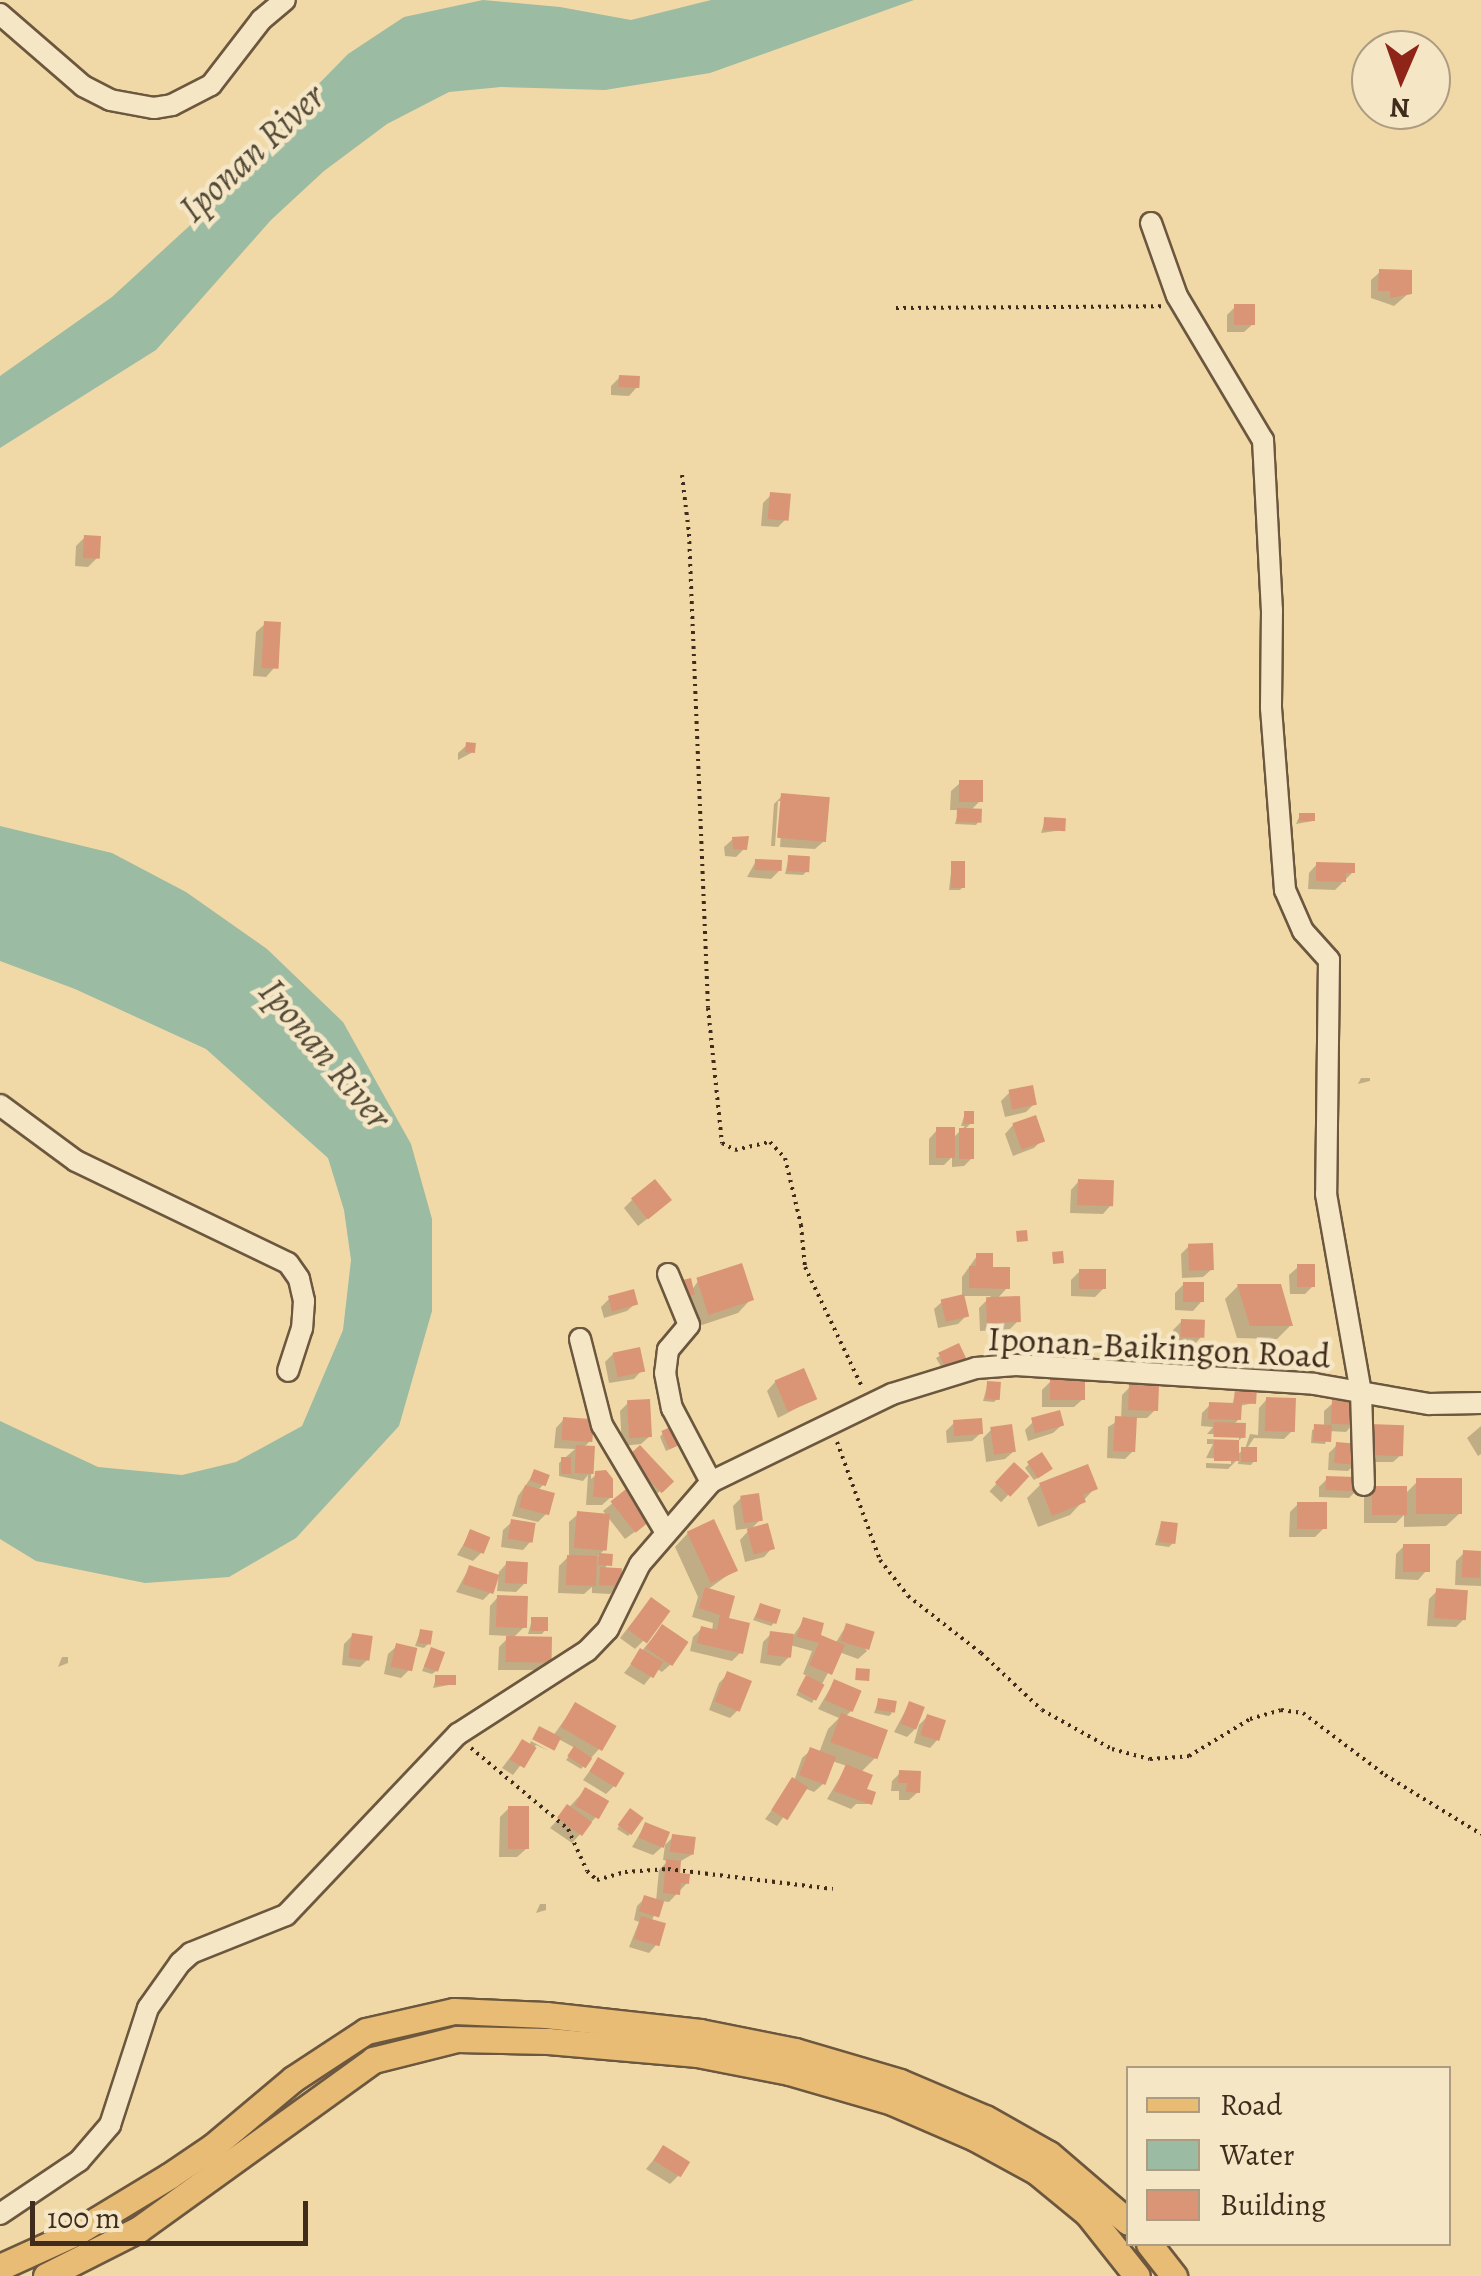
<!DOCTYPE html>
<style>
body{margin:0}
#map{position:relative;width:1481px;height:2276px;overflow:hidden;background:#f0d9a7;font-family:Alegreya,serif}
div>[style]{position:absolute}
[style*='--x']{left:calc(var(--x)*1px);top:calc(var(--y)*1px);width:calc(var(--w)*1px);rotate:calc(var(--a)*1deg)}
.water>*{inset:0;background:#9bbba2}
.shadow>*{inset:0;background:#0003;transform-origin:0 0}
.building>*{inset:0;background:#da9576;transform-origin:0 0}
.path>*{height:4px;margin-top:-2px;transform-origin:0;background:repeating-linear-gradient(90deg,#402c1c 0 2.5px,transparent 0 7.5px)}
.roads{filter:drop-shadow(2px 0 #6c573f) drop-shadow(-2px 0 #6c573f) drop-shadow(0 2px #6c573f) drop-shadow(0 -2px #6c573f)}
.minor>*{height:20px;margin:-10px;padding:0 10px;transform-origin:10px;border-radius:10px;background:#f5e6c6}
.major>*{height:25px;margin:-12.5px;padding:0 12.5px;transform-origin:12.5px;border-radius:12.5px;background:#e8bc74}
span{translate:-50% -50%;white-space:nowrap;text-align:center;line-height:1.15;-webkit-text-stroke:9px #f5e6c6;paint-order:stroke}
.street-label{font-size:35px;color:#402c1c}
.water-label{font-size:38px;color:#524937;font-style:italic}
.legend{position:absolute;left:1126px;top:2066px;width:325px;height:180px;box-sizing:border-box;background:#f5e6c6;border:2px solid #ad9c82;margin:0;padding:12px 18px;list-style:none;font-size:30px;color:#402c1c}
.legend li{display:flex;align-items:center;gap:20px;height:50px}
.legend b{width:50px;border:2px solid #ad9c82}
.north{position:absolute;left:1351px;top:30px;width:100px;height:100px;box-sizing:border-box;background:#f5e6c6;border:2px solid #ad9c82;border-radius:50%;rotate:182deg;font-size:28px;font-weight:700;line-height:40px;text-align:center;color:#402c1c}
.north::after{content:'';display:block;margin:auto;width:35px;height:45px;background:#8f2418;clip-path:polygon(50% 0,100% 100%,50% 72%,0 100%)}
.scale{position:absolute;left:30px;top:2201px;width:278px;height:45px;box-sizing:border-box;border:5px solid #402c1c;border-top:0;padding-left:12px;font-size:30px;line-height:35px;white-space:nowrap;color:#402c1c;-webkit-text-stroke:8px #f5e6c6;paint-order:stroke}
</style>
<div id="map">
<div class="water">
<div style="clip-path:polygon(483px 0,560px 7px,631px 20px,711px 0,914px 0,710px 73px,605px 90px,501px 87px,449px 92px,387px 124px,324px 171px,271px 220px,156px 350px,0 448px,0 376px,112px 297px,259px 162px,297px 106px,348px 54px,404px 17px)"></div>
<div style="clip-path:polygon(0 826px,112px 853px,186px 892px,267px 949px,343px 1022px,411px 1144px,432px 1219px,432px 1311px,399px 1426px,296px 1538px,229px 1577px,145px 1583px,36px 1561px,0 1539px,0 1421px,98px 1467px,182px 1475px,236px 1462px,302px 1426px,343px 1330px,351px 1260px,344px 1210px,328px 1158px,206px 1049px,75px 989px,0 961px)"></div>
</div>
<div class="shadow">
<div style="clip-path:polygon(1380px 272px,1409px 293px,1394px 306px,1371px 298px,1371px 280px)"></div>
<div style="clip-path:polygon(1235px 307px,1253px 324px,1244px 332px,1227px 332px,1227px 315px)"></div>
<div style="clip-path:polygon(620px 377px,637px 387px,629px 396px,611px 395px,611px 386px)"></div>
<div style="clip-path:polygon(771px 495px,786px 519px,778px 527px,761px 526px,763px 503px)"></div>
<div style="clip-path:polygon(85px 537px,97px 558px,88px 567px,75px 566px,76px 546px)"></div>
<div style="clip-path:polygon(265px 624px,274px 668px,266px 677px,253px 676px,256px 632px)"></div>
<div style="clip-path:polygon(467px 745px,473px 752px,458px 760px,458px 753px)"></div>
<div style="clip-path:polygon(960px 783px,980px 801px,970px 811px,979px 821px,976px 825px,955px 824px,959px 810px,950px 810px,951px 791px)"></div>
<div style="clip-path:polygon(782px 796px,824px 841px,815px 849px,780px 847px,783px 801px,778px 801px,775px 846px,771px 846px,774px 804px)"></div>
<div style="clip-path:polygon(1300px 815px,1313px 821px,1296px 824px)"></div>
<div style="clip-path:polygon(1045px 820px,1063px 830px,1041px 833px)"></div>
<div style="clip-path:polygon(733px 839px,745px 848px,736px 857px,725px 856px,724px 847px)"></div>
<div style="clip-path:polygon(789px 857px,806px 872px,803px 875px,785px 874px)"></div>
<div style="clip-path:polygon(756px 861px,779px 871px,771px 879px,747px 877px)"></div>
<div style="clip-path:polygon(952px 864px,963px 887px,960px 890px,949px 890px)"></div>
<div style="clip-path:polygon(1317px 864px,1353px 872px,1335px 890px,1308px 889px,1309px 873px)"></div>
<div style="clip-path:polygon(1361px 1078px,1370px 1078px,1370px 1081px,1358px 1084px)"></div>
<div style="clip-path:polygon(1010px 1092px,1034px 1104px,1026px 1112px,1005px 1117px,1001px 1101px)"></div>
<div style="clip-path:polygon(965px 1113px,971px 1123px,963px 1131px,972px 1158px,964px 1166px,952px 1167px,952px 1157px,944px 1165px,929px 1165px,929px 1139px,937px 1130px,952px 1139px,965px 1126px,961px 1126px)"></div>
<div style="clip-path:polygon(1013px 1125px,1042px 1140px,1034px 1148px,1013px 1156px,1005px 1134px)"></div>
<div style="clip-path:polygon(1079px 1181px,1111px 1205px,1103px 1214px,1070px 1213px,1071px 1190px)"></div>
<div style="clip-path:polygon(632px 1200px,661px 1208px,638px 1226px,624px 1208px)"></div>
<div style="clip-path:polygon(1189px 1246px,1212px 1269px,1203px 1277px,1182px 1278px,1181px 1254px)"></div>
<div style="clip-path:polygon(977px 1256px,1007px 1288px,996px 1300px,1018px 1321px,1010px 1329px,980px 1331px,979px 1308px,991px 1296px,962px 1296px,962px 1277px)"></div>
<div style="clip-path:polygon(1298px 1267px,1313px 1286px,1305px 1294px,1290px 1294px,1289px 1275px)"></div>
<div style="clip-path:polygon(1080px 1271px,1103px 1289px,1095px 1297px,1071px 1296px,1071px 1280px)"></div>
<div style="clip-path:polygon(698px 1281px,751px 1299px,738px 1313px,696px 1327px,686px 1299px)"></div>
<div style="clip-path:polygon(1184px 1284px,1201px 1302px,1193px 1311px,1175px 1310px,1175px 1293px)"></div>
<div style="clip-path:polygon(1238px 1286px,1290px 1326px,1277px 1339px,1237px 1338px,1225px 1299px)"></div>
<div style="clip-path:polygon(610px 1298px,636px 1303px,627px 1311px,604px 1318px,601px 1307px)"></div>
<div style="clip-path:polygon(943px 1301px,966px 1316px,958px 1324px,938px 1328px,934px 1309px)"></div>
<div style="clip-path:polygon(1182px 1321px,1202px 1336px,1194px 1345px,1173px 1344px,1173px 1330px)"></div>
<div style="clip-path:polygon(957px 1346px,946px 1375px,936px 1358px)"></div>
<div style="clip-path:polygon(613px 1354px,642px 1370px,634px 1379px,609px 1383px,605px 1362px)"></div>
<div style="clip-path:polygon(1051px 1381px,1083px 1399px,1074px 1407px,1042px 1407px,1042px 1390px)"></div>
<div style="clip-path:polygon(775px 1382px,814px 1399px,778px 1418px,767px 1391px)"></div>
<div style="clip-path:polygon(988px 1383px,998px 1398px,994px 1402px,983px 1401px)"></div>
<div style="clip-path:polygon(1130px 1387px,1155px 1410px,1147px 1418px,1135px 1418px,1134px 1450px,1125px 1459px,1107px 1458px,1108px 1427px,1121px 1419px,1122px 1395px)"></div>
<div style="clip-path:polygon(1236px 1389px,1254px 1403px,1239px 1406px,1239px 1419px,1233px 1425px,1243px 1436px,1237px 1443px,1236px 1455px,1245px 1449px,1250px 1434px,1258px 1435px,1259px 1408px,1267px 1399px,1292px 1431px,1284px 1439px,1254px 1438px,1246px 1450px,1254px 1461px,1251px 1465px,1238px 1464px,1239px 1458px,1228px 1469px,1206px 1468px,1206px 1463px,1231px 1464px,1231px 1459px,1206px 1458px,1213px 1444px,1207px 1444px,1207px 1439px,1239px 1440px,1239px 1435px,1207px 1434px,1213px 1427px,1201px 1426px,1202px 1413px,1210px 1405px,1232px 1406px)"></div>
<div style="clip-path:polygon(628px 1403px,650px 1436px,641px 1444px,622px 1446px,620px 1411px)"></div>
<div style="clip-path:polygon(1333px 1403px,1354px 1423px,1346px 1432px,1329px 1431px,1325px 1444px,1311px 1443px,1312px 1430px,1324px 1427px,1324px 1411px)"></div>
<div style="clip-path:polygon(564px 1419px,590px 1441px,583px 1448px,592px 1448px,591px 1479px,597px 1474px,611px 1497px,602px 1505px,586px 1505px,588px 1475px,583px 1481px,559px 1476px,559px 1463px,575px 1449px,554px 1448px,556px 1428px)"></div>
<div style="clip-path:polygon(1033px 1422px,1062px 1425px,1053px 1433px,1028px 1441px,1025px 1430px)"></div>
<div style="clip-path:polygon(954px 1423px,981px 1433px,972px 1441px,947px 1443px,946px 1431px)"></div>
<div style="clip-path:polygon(1481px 1426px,1481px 1454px,1478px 1456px,1467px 1438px)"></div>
<div style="clip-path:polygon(991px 1430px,1014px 1451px,1005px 1459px,986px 1462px,983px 1438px)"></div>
<div style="clip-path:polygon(663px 1433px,677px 1446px,666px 1451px,660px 1437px)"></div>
<div style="clip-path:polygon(1363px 1435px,1402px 1454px,1393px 1462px,1362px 1462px)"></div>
<div style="clip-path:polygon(1337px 1445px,1356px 1463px,1348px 1471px,1328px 1470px,1329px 1453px)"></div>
<div style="left:640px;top:1448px;width:45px;height:26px;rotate:47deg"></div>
<div style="clip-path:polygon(1029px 1464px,1047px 1472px,1034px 1480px,1025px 1468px)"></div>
<div style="left:1014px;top:1465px;width:16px;height:36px;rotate:43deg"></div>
<div style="clip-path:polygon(535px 1472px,543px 1485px,537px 1491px,546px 1514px,538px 1522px,512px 1516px,518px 1496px)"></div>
<div style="clip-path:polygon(1327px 1479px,1358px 1489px,1349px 1498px,1319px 1497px,1319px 1487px)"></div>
<div style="clip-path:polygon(1417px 1482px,1460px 1513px,1446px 1526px,1404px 1527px,1404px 1515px,1396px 1523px,1364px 1523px,1364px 1497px,1373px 1489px,1405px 1494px)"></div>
<div style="clip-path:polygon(1040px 1485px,1095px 1488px,1070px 1515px,1038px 1527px,1027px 1498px)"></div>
<div style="clip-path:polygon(626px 1492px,640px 1528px,625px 1539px,607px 1516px,604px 1550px,598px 1556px,610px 1557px,605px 1569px,619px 1585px,610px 1594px,592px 1593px,592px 1587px,584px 1594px,558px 1593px,559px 1566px,569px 1556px,569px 1522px,578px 1514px,607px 1516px,603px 1511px)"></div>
<div style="clip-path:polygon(741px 1498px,760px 1520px,749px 1531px,772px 1548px,764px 1557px,745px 1562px,740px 1540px,751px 1528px,736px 1530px,733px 1506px)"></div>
<div style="clip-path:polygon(1298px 1504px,1324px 1528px,1315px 1537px,1289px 1537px,1290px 1512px)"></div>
<div style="clip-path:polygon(512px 1522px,531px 1541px,523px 1550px,501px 1547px,503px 1530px)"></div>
<div style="clip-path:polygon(1161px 1523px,1173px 1543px,1169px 1547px,1155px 1545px)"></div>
<div style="clip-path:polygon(471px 1532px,481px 1553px,473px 1561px,457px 1555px)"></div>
<div style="clip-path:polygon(688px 1533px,735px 1570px,707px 1590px,740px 1653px,732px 1661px,690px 1651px,693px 1637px,702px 1628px,712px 1631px,713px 1623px,692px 1617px,698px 1597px,675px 1547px)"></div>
<div style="clip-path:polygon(1404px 1546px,1426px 1571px,1418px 1580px,1395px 1579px,1396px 1554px)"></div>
<div style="clip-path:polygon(1464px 1553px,1481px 1553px,1481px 1586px,1455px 1585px,1456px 1561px)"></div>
<div style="clip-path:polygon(507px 1563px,524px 1584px,516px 1592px,497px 1591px,499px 1572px)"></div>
<div style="clip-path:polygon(469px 1568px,491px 1592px,483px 1600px,456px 1592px)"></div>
<div style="clip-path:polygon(1437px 1591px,1464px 1619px,1456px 1627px,1427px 1626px,1429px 1599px)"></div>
<div style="clip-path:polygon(498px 1597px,524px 1627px,513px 1638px,549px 1662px,540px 1670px,498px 1670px,499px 1647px,510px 1636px,489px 1635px,490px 1606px)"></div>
<div style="clip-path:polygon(760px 1606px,774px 1623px,771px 1626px,753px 1620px)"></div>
<div style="clip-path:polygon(643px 1609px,643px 1641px,635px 1649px,620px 1638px)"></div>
<div style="clip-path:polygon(532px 1620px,545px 1630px,542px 1634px,528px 1634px)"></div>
<div style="clip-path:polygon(804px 1620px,818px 1636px,835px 1644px,846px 1626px,867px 1651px,858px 1659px,839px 1652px,812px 1703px,796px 1695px,808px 1676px,803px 1674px,812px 1651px,790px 1645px,789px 1657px,780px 1666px,760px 1663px,763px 1642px,771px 1634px,793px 1636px)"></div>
<div style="clip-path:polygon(420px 1632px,428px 1644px,424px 1648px,415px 1646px)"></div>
<div style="clip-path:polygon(352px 1636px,368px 1659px,360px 1667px,342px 1665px,344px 1644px)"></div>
<div style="clip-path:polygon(654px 1636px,671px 1664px,662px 1672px,657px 1669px,644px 1685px,624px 1673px)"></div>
<div style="clip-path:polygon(397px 1646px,409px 1670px,401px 1678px,384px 1674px,388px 1654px)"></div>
<div style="clip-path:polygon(431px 1650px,436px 1671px,432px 1674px,422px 1671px)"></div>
<div style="clip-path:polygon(62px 1657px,68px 1657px,68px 1663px,58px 1667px)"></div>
<div style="clip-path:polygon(728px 1674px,738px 1710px,730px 1718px,709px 1710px,719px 1683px)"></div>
<div style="clip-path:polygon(436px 1678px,454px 1684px,433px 1688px)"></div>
<div style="clip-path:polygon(834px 1682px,851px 1711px,845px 1717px,875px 1758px,860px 1773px,869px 1804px,856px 1804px,851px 1809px,827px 1799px,847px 1766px,832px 1761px,823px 1784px,814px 1792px,804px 1788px,777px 1826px,765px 1819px,794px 1781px,802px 1758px,811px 1750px,819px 1753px,828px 1729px,839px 1718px,818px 1709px)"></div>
<div style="clip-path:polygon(879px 1700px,892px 1713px,889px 1716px,874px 1713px)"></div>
<div style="clip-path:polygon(909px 1704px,916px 1728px,907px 1737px,894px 1732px)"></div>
<div style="clip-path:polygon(575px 1705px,599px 1749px,581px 1769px,566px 1760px,575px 1748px,553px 1736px)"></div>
<div style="clip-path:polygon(927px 1717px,938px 1739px,930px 1748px,914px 1743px,919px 1725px)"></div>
<div style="clip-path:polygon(531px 1741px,549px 1751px,536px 1745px,513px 1775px,502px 1768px,522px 1742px,529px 1746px)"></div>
<div style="clip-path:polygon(598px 1760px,614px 1786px,606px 1794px,583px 1780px)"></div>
<div style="clip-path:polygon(900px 1773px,918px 1792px,909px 1800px,899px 1800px,899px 1791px,891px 1791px,892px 1781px)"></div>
<div style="clip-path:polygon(585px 1790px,596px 1817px,572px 1843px,550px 1828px)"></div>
<div style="clip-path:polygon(509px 1808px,526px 1849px,517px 1857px,499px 1857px,500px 1817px)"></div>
<div style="clip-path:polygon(627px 1815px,631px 1833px,628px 1836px,617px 1829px)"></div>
<div style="clip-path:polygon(645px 1825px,662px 1847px,653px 1855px,632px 1847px)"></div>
<div style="clip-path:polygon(673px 1837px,693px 1854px,679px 1862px,678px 1875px,687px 1883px,669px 1902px,661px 1901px,651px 1922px,657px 1944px,649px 1953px,629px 1947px,639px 1922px,634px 1920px,637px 1906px,645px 1898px,656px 1901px,659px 1870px,668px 1861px,663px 1860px,665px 1845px)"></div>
<div style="clip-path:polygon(540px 1904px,546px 1904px,546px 1910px,536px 1913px)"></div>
<div style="clip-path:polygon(663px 2148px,678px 2176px,670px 2184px,646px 2169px)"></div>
</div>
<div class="building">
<div style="clip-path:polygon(1379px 269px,1412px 270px,1412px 294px,1390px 298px,1390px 291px,1378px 291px)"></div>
<div style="left:1234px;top:304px;width:21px;height:21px"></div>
<div style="left:619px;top:375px;width:21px;height:12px;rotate:3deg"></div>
<div style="left:770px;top:492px;width:21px;height:27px;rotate:5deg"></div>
<div style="left:84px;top:535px;width:17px;height:23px;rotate:3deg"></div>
<div style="left:264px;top:621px;width:17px;height:47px;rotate:3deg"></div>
<div style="left:466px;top:742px;width:10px;height:10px;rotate:6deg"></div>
<div style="left:959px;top:780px;width:24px;height:22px"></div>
<div style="left:781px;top:793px;width:49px;height:45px;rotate:5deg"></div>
<div style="left:957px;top:808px;width:25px;height:14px;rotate:2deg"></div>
<div style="left:1299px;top:813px;width:16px;height:8px"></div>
<div style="left:1044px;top:817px;width:22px;height:13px;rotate:3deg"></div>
<div style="clip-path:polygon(749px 836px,747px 850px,733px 849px,732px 837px)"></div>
<div style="left:788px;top:855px;width:22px;height:16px;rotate:3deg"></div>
<div style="left:755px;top:859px;width:27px;height:11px;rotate:2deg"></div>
<div style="left:951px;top:861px;width:14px;height:27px"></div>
<div style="clip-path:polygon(1316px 862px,1355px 863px,1355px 873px,1346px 873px,1346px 882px,1316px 881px)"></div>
<div style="left:1033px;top:1085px;width:20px;height:25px;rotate:79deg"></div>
<div style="left:964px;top:1111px;width:10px;height:13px"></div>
<div style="left:1036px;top:1115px;width:28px;height:25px;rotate:71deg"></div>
<div style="left:955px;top:1127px;width:31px;height:19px;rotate:90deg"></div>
<div style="left:959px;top:1128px;width:15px;height:31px"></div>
<div style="left:655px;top:1179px;width:27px;height:31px;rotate:51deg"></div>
<div style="left:1078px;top:1179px;width:36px;height:26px;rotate:2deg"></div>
<div style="left:1027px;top:1230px;width:11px;height:11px;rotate:85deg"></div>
<div style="left:1213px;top:1243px;width:27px;height:25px;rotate:88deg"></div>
<div style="left:1063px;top:1251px;width:12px;height:11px;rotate:85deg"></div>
<div style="clip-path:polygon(976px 1253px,993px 1253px,993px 1267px,1010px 1267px,1010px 1289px,969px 1288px,969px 1266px,976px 1266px)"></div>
<div style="left:742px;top:1263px;width:39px;height:48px;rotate:72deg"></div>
<div style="left:1297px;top:1264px;width:18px;height:23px"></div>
<div style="left:1079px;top:1269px;width:27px;height:20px"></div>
<div style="left:691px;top:1278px;width:17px;height:14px;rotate:77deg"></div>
<div style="left:1183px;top:1282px;width:21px;height:20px"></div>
<div style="clip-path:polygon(1237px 1284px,1281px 1284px,1293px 1326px,1250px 1326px)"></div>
<div style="left:634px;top:1289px;width:16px;height:27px;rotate:75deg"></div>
<div style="left:964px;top:1294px;width:23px;height:24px;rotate:77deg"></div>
<div style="left:1020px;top:1296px;width:26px;height:34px;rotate:88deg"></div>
<div style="left:1181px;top:1319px;width:24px;height:18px;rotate:2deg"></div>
<div style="left:1041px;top:1334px;width:18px;height:17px;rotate:41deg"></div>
<div style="left:959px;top:1343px;width:23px;height:23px;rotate:65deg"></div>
<div style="left:640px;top:1347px;width:25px;height:28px;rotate:78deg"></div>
<div style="left:1050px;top:1353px;width:39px;height:12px;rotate:1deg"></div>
<div style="left:804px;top:1368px;width:34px;height:32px;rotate:67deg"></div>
<div style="left:1085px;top:1378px;width:22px;height:35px;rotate:90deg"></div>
<div style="left:987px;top:1381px;width:14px;height:18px;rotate:4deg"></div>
<div style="left:1129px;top:1384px;width:30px;height:26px;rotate:2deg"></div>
<div style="clip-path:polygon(1235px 1386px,1257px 1388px,1256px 1404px,1242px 1403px,1241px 1420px,1208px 1419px,1209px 1402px,1234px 1403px)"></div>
<div style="left:1266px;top:1397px;width:30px;height:34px;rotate:2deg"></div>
<div style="left:650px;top:1399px;width:38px;height:23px;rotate:87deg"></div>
<div style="left:1332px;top:1400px;width:25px;height:24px;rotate:2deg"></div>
<div style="left:1060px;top:1410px;width:16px;height:30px;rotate:75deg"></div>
<div style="left:1115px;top:1416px;width:22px;height:35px;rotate:3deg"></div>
<div style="left:563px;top:1417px;width:31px;height:23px;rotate:4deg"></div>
<div style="left:982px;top:1418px;width:16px;height:29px;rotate:86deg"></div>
<div style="left:1214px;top:1422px;width:32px;height:15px;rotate:2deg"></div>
<div style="left:1012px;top:1424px;width:28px;height:22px;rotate:82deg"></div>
<div style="left:1314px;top:1424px;width:18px;height:17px;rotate:3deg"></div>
<div style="left:1370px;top:1424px;width:34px;height:31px;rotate:2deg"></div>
<div style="left:675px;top:1425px;width:20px;height:15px;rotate:66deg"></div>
<div style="left:1214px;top:1440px;width:25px;height:21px"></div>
<div style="left:1336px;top:1442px;width:24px;height:21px;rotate:5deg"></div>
<div style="left:576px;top:1445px;width:19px;height:28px;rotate:3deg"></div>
<div style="left:640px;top:1445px;width:50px;height:17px;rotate:47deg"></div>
<div style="left:1241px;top:1447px;width:16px;height:15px"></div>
<div style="left:1042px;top:1452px;width:20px;height:18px;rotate:57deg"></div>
<div style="left:561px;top:1457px;width:10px;height:17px"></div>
<div style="left:1014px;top:1462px;width:21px;height:28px;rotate:43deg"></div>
<div style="clip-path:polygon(1088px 1464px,1098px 1489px,1083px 1495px,1086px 1502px,1052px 1516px,1039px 1483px)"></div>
<div style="left:534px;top:1469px;width:17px;height:12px;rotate:21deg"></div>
<div style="clip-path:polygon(606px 1470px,613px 1479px,613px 1498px,593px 1497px,595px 1471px)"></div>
<div style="left:1326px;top:1476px;width:35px;height:14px;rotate:2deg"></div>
<div style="left:1462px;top:1478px;width:36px;height:46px;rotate:90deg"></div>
<div style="left:525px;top:1485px;width:31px;height:23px;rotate:15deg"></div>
<div style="left:1372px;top:1486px;width:35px;height:29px"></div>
<div style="left:626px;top:1489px;width:40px;height:20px;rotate:51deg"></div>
<div style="left:759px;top:1493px;width:28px;height:19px;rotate:82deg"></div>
<div style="left:1297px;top:1502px;width:30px;height:27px"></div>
<div style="left:577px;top:1511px;width:33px;height:37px;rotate:5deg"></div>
<div style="left:511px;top:1519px;width:25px;height:20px;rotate:9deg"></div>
<div style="left:714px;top:1519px;width:57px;height:30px;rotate:65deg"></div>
<div style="left:1161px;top:1521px;width:17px;height:21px;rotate:7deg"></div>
<div style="left:768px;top:1523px;width:27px;height:22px;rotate:75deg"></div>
<div style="left:470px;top:1529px;width:22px;height:18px;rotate:22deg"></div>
<div style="left:1403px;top:1544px;width:27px;height:28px"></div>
<div style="left:1463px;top:1550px;width:18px;height:27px;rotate:3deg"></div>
<div style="left:599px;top:1553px;width:14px;height:12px;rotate:4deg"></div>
<div style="left:567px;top:1555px;width:30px;height:30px;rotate:2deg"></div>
<div style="left:506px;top:1561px;width:22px;height:22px;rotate:3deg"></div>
<div style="left:469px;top:1565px;width:32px;height:20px;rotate:18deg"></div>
<div style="left:600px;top:1567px;width:22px;height:18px;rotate:3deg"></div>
<div style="clip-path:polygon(705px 1587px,735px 1596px,729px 1618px,750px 1623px,743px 1654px,697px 1643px,701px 1626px,717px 1630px,720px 1615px,699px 1608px)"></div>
<div style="left:1436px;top:1588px;width:32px;height:30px;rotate:4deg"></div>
<div style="left:497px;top:1595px;width:31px;height:32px;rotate:2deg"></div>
<div style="left:651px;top:1597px;width:24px;height:40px;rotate:36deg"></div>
<div style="left:760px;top:1603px;width:22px;height:15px;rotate:18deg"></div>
<div style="left:531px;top:1617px;width:17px;height:14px"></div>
<div style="clip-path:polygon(803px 1617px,824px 1623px,821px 1635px,845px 1645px,832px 1675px,809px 1665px,819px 1643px,797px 1637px)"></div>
<div style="left:846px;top:1623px;width:30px;height:19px;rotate:17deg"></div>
<div style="left:662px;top:1624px;width:32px;height:29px;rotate:34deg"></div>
<div style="left:420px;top:1629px;width:13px;height:14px;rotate:9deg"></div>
<div style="left:770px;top:1631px;width:24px;height:24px;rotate:7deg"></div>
<div style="left:352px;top:1633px;width:21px;height:25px;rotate:8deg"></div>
<div style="left:506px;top:1636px;width:46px;height:26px;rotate:1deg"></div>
<div style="left:396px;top:1643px;width:22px;height:24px;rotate:13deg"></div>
<div style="left:431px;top:1647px;width:15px;height:21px;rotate:20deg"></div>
<div style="left:640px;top:1648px;width:27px;height:19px;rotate:31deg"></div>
<div style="left:856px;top:1668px;width:14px;height:12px;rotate:4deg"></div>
<div style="left:727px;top:1671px;width:27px;height:33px;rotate:22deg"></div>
<div style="left:435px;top:1675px;width:21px;height:10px"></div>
<div style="left:806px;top:1675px;width:21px;height:18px;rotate:28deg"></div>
<div style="left:834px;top:1679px;width:30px;height:23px;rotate:23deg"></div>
<div style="left:878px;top:1698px;width:19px;height:12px;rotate:9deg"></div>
<div style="left:909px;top:1701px;width:17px;height:24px;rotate:21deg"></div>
<div style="left:575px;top:1702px;width:48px;height:29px;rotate:30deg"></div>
<div style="left:841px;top:1713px;width:50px;height:31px;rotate:20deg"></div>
<div style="left:927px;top:1714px;width:20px;height:22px;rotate:18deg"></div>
<div style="left:539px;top:1726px;width:25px;height:15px;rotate:27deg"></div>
<div style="left:522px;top:1739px;width:17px;height:24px;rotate:31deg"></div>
<div style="left:574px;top:1746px;width:22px;height:12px;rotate:34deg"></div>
<div style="left:810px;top:1747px;width:28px;height:30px;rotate:21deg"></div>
<div style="left:598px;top:1757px;width:31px;height:17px;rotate:31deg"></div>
<div style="clip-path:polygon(846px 1764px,873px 1775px,867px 1789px,876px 1792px,872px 1805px,834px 1791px)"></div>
<div style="clip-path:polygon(899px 1770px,921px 1771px,920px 1793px,906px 1792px,907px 1783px,898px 1783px)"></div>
<div style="left:792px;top:1777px;width:19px;height:39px;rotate:32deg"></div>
<div style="left:585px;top:1787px;width:28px;height:21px;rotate:30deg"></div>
<div style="left:567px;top:1804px;width:31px;height:17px;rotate:36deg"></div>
<div style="left:508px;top:1806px;width:21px;height:43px"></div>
<div style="left:630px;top:1808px;width:17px;height:21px;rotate:36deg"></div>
<div style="left:645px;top:1822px;width:27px;height:17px;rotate:22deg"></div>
<div style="left:672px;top:1834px;width:24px;height:18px;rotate:7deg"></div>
<div style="clip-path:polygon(666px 1859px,681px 1861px,680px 1873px,690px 1874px,689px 1884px,681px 1883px,680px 1895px,663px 1893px)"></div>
<div style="left:644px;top:1895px;width:21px;height:17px;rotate:17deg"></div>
<div style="left:641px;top:1916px;width:26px;height:24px;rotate:16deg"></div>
<div style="left:663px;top:2145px;width:32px;height:18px;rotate:32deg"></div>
</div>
<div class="path">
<div style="--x:896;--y:308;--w:268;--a:-0.4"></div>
<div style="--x:682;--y:475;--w:59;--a:83.2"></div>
<div style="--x:689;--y:534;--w:474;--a:87.7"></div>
<div style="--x:708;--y:1008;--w:136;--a:84.1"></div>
<div style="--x:722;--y:1143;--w:15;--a:28"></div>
<div style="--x:735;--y:1150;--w:36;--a:-13"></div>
<div style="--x:770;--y:1142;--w:22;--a:47"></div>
<div style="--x:785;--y:1158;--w:69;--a:76.6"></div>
<div style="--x:801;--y:1225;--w:42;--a:84.6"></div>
<div style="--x:805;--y:1267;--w:133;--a:64.6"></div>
<div style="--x:837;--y:1442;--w:126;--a:70"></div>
<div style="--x:880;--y:1560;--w:46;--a:52.1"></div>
<div style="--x:908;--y:1596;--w:93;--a:38"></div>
<div style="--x:981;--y:1653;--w:83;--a:43.1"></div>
<div style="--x:1042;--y:1710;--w:80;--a:29.1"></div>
<div style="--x:1112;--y:1749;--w:39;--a:15"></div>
<div style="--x:1150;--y:1759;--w:39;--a:-4"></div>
<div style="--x:1189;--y:1756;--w:71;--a:-31.2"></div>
<div style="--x:1250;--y:1719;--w:32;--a:-16"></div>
<div style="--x:1281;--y:1710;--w:22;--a:8"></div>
<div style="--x:1303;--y:1713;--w:103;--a:37.1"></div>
<div style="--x:1385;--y:1775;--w:113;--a:31.6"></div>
<div style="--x:471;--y:1748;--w:126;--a:39.9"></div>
<div style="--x:568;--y:1829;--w:46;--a:65.7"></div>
<div style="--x:587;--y:1871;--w:13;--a:42"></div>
<div style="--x:597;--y:1880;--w:29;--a:-16"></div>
<div style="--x:625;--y:1872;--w:43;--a:-4"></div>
<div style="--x:668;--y:1869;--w:166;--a:6.9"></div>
</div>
<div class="roads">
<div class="minor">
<div style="--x:0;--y:14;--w:110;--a:40.9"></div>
<div style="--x:83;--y:86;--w:30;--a:27"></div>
<div style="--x:110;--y:100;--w:45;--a:10.3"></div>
<div style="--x:154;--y:108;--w:18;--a:-9"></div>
<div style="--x:172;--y:105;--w:44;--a:-27.1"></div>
<div style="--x:211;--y:85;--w:82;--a:-52.4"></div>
<div style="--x:261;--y:20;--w:31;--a:-40"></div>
<div style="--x:1151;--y:223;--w:77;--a:70.4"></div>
<div style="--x:1177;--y:296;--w:168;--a:59.2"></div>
<div style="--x:1263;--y:440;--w:170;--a:87"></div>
<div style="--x:1272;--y:610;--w:98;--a:90.6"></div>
<div style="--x:1271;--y:708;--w:183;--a:85.6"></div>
<div style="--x:1285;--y:890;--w:45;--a:66.3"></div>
<div style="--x:1303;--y:931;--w:39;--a:48"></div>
<div style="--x:1329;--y:960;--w:234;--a:90.7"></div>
<div style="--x:1326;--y:1194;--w:201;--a:80"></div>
<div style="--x:1361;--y:1392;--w:93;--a:88.2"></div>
<div style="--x:0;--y:1105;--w:94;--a:36.4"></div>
<div style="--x:76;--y:1161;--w:235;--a:25.7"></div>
<div style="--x:288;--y:1263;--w:19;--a:55"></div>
<div style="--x:299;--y:1279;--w:23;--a:77"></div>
<div style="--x:304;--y:1301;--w:27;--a:94"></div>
<div style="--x:302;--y:1328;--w:45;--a:108"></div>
<div style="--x:668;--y:1274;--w:55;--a:67.6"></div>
<div style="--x:689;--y:1325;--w:33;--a:130"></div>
<div style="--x:668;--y:1350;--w:23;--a:97"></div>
<div style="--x:665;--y:1373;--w:36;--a:79"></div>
<div style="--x:672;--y:1408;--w:84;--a:62.2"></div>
<div style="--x:580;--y:1339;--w:89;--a:75.7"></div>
<div style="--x:602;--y:1425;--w:123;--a:59.3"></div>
<div style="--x:0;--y:2214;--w:95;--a:-33.9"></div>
<div style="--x:79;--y:2161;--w:48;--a:-49.3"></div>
<div style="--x:110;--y:2125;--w:123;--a:-72"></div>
<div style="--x:148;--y:2008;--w:55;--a:-54.6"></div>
<div style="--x:180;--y:1963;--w:15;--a:-42"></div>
<div style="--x:191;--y:1953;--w:102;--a:-21.8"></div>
<div style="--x:286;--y:1915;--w:250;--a:-46.5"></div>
<div style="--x:458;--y:1734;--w:153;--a:-32.8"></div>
<div style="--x:587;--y:1651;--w:30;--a:-46"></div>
<div style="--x:608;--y:1629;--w:72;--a:-63.8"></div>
<div style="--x:640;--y:1564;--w:108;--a:-49.1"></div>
<div style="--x:711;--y:1482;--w:201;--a:-25.9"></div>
<div style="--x:892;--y:1394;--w:88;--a:-17.2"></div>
<div style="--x:976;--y:1368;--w:40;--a:-4.3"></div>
<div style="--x:1016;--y:1365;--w:299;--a:3.6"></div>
<div style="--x:1314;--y:1384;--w:117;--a:9.9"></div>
<div style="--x:1429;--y:1404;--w:52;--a:-1.1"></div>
</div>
<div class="major">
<div style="--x:1149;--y:2244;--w:41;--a:52"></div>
<div style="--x:0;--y:2267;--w:82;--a:-24.4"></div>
<div style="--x:75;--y:2233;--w:110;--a:-31.2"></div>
<div style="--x:169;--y:2176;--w:52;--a:-34"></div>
<div style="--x:212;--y:2147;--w:106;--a:-40"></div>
<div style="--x:293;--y:2079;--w:87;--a:-33.3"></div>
<div style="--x:366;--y:2031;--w:90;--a:-12.8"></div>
<div style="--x:454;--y:2011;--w:92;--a:2.5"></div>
<div style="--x:546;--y:2015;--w:155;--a:6.3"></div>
<div style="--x:700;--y:2032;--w:97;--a:11.3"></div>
<div style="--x:795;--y:2051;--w:109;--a:16.4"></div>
<div style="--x:900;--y:2082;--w:92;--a:23"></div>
<div style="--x:985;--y:2118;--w:73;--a:29.4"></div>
<div style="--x:1049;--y:2154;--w:104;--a:40.7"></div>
<div style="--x:46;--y:2276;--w:104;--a:-26.8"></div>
<div style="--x:139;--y:2229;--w:289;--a:-35.8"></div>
<div style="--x:373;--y:2060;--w:87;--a:-14"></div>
<div style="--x:457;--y:2039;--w:91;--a:1.3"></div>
<div style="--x:548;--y:2041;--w:150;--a:5"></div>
<div style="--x:697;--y:2054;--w:94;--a:11.1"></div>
<div style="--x:789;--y:2072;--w:107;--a:16.2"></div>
<div style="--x:892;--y:2102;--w:90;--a:23.4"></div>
<div style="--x:975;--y:2138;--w:71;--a:28.7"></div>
<div style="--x:1037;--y:2172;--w:65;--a:39.4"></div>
<div style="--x:1087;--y:2213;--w:80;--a:51.6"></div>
</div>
</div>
<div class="street-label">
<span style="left:1159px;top:1347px;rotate:3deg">Iponan-Baikingon Road</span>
</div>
<div class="water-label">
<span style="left:252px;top:153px;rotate:-43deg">Iponan River</span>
<span style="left:325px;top:1054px;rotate:50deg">Iponan River</span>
</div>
<ul class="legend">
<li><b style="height:12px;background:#e8bc74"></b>Road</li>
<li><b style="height:28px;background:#9bbba2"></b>Water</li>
<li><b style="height:28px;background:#da9576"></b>Building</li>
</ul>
<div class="north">N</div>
<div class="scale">100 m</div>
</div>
